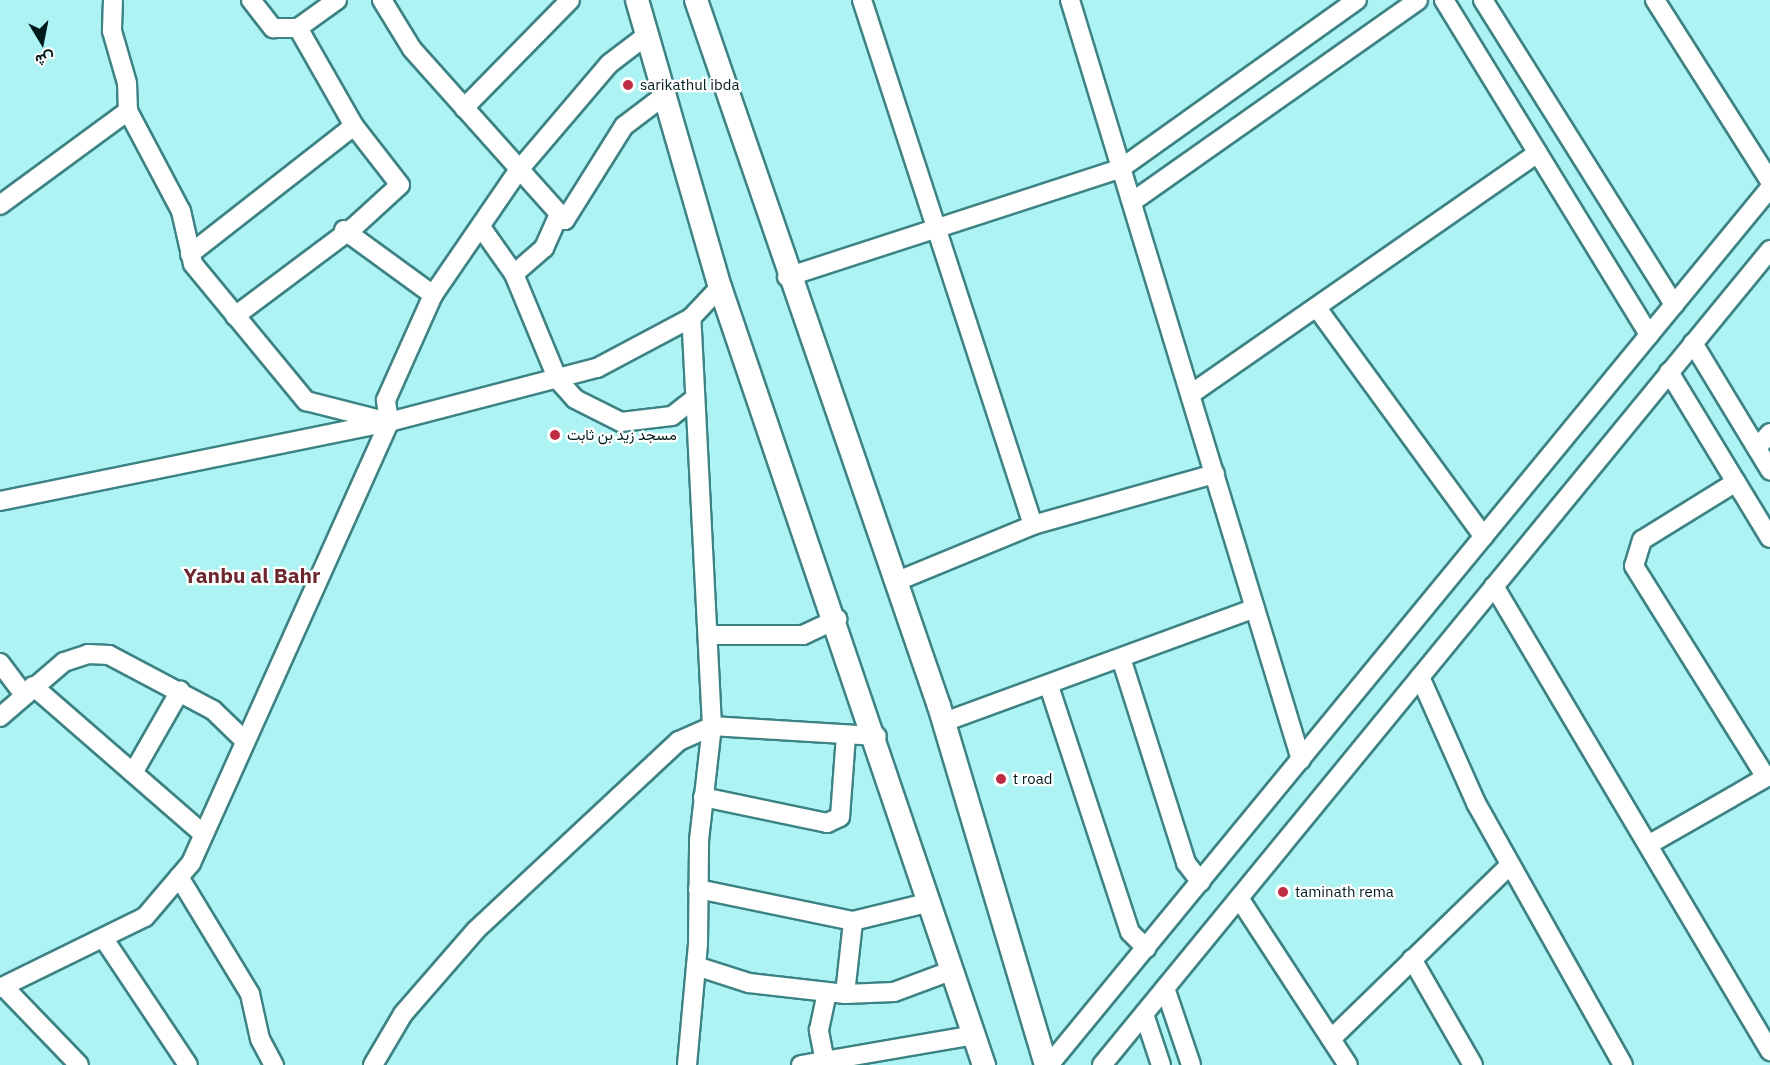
<!DOCTYPE html>
<meta charset="utf-8">
<style>
body{margin:0}
#map{position:relative;width:1770px;height:1065px;overflow:hidden;background:#adf3f4;font-family:"IBM Plex Sans",Vazirmatn,sans-serif}
div>[style]{position:absolute}
[style*='--x']{left:calc(var(--x)*1px);top:calc(var(--y)*1px);width:calc(var(--w)*1px);rotate:calc(var(--a)*1deg)}
.roads{filter:drop-shadow(2px 0 #3e8384) drop-shadow(-2px 0 #3e8384) drop-shadow(0 2px #3e8384) drop-shadow(0 -2px #3e8384)}
.minor>*{height:18px;margin:-9px;padding:0 9px;transform-origin:9px;border-radius:9px;background:#fff}
.tertiary>*{height:22px;margin:-11px;padding:0 11px;transform-origin:11px;border-radius:11px;background:#fff}
.dots>*{width:16px;height:16px;translate:-50% -50%;box-sizing:border-box;border:3px solid #fff;border-radius:50%}
span{translate:-50% -50%;white-space:nowrap;text-align:center;line-height:1.15;-webkit-text-stroke:4.5px #fff;paint-order:stroke}
.poi-label{font-size:15px;color:#001b1c}
.left{translate:0 -50%;text-align:left}
.district-label{font-size:21px;color:#6d272e;font-weight:700}
.north{position:absolute;left:12px;top:12px;width:60px;height:60px;-webkit-text-stroke:4px #fff;paint-order:stroke;rotate:170deg;font-size:16px;font-weight:700;line-height:24px;text-align:center;color:#001b1c}
.north::after{content:'';display:block;margin:auto;width:21px;height:27px;background:#001b1c;clip-path:polygon(50% 0,100% 100%,50% 72%,0 100%)}
</style>
<div id="map">
<div class="roads">
<div class="minor">
<div style="--x:113;--y:0;--w:31;--a:92"></div>
<div style="--x:112;--y:31;--w:54;--a:73.9"></div>
<div style="--x:127;--y:83;--w:28;--a:88"></div>
<div style="--x:128;--y:111;--w:113;--a:62.1"></div>
<div style="--x:181;--y:211;--w:54;--a:77.2"></div>
<div style="--x:193;--y:264;--w:178;--a:50.5"></div>
<div style="--x:306;--y:401;--w:81;--a:14.2"></div>
<div style="--x:251;--y:0;--w:36;--a:52"></div>
<div style="--x:273;--y:28;--w:25;--a:0"></div>
<div style="--x:298;--y:28;--w:48;--a:-35.7"></div>
<div style="--x:382;--y:0;--w:57;--a:58.5"></div>
<div style="--x:412;--y:49;--w:229;--a:48.2"></div>
<div style="--x:862;--y:0;--w:552;--a:71.96"></div>
<div style="--x:1070;--y:0;--w:794;--a:73.09"></div>
<div style="--x:1444;--y:0;--w:393;--a:58.5"></div>
<div style="--x:1483;--y:0;--w:360;--a:57.9"></div>
<div style="--x:1655;--y:0;--w:214;--a:57.6"></div>
<div style="--x:464;--y:108;--w:151;--a:-45.5"></div>
<div style="--x:1132;--y:202;--w:350;--a:-35.2"></div>
<div style="--x:0;--y:205;--w:159;--a:-36.3"></div>
<div style="--x:344;--y:230;--w:110;--a:36.1"></div>
<div style="--x:483;--y:230;--w:54;--a:54.8"></div>
<div style="--x:514;--y:274;--w:115;--a:67.5"></div>
<div style="--x:558;--y:380;--w:25;--a:48"></div>
<div style="--x:575;--y:399;--w:51;--a:26.6"></div>
<div style="--x:621;--y:422;--w:51;--a:-6.7"></div>
<div style="--x:672;--y:416;--w:28;--a:-38"></div>
<div style="--x:190;--y:254;--w:208;--a:-38"></div>
<div style="--x:514;--y:274;--w:40;--a:-41"></div>
<div style="--x:544;--y:248;--w:35;--a:-66"></div>
<div style="--x:558;--y:216;--w:8;--a:30"></div>
<div style="--x:565;--y:220;--w:111;--a:-57.9"></div>
<div style="--x:624;--y:126;--w:51;--a:-37.1"></div>
<div style="--x:787;--y:277;--w:350;--a:-18"></div>
<div style="--x:1120;--y:169;--w:291;--a:-35.5"></div>
<div style="--x:1317;--y:308;--w:283;--a:53.9"></div>
<div style="--x:235;--y:316;--w:149;--a:-36.8"></div>
<div style="--x:354;--y:227;--w:62;--a:-42.4"></div>
<div style="--x:400;--y:185;--w:75;--a:-127.9"></div>
<div style="--x:354;--y:126;--w:113;--a:-119.7"></div>
<div style="--x:1693;--y:343;--w:149;--a:58.8"></div>
<div style="--x:1669;--y:372;--w:194;--a:58.7"></div>
<div style="--x:1191;--y:394;--w:422;--a:-34.8"></div>
<div style="--x:1757;--y:448;--w:20;--a:-49"></div>
<div style="--x:1736;--y:482;--w:110;--a:148.3"></div>
<div style="--x:1642;--y:540;--w:27;--a:107"></div>
<div style="--x:1634;--y:566;--w:249;--a:58"></div>
<div style="--x:0;--y:501;--w:397;--a:-11.5"></div>
<div style="--x:389;--y:422;--w:215;--a:-14.6"></div>
<div style="--x:597;--y:368;--w:106;--a:-28"></div>
<div style="--x:691;--y:318;--w:42;--a:-46.9"></div>
<div style="--x:895;--y:582;--w:149;--a:-22.4"></div>
<div style="--x:1033;--y:525;--w:189;--a:-15.7"></div>
<div style="--x:1494;--y:586;--w:541;--a:59.31"></div>
<div style="--x:710;--y:635;--w:93;--a:0"></div>
<div style="--x:803;--y:635;--w:38;--a:-25"></div>
<div style="--x:1122;--y:661;--w:212;--a:72.4"></div>
<div style="--x:1186;--y:863;--w:24;--a:52"></div>
<div style="--x:0;--y:663;--w:39;--a:53"></div>
<div style="--x:1420;--y:677;--w:138;--a:66"></div>
<div style="--x:1476;--y:803;--w:300;--a:60.7"></div>
<div style="--x:33;--y:686;--w:225;--a:41"></div>
<div style="--x:1049;--y:686;--w:259;--a:71.8"></div>
<div style="--x:1130;--y:932;--w:23;--a:45"></div>
<div style="--x:0;--y:717;--w:84;--a:-40.7"></div>
<div style="--x:64;--y:662;--w:25;--a:-18"></div>
<div style="--x:88;--y:654;--w:21;--a:3"></div>
<div style="--x:109;--y:655;--w:118;--a:27.9"></div>
<div style="--x:213;--y:710;--w:42;--a:44"></div>
<div style="--x:944;--y:722;--w:331;--a:-20.1"></div>
<div style="--x:133;--y:773;--w:95;--a:-60.2"></div>
<div style="--x:703;--y:797;--w:127;--a:11.8"></div>
<div style="--x:827;--y:823;--w:14;--a:-25"></div>
<div style="--x:840;--y:817;--w:82;--a:-85.8"></div>
<div style="--x:1648;--y:845;--w:141;--a:-29.8"></div>
<div style="--x:179;--y:877;--w:137;--a:58.7"></div>
<div style="--x:250;--y:994;--w:46;--a:77.5"></div>
<div style="--x:260;--y:1039;--w:30;--a:62"></div>
<div style="--x:698;--y:889;--w:158;--a:11.7"></div>
<div style="--x:853;--y:921;--w:80;--a:-13.7"></div>
<div style="--x:1239;--y:898;--w:199;--a:56.9"></div>
<div style="--x:104;--y:939;--w:151;--a:56.3"></div>
<div style="--x:1412;--y:959;--w:122;--a:60.1"></div>
<div style="--x:696;--y:966;--w:56;--a:17.8"></div>
<div style="--x:749;--y:983;--w:97;--a:6.5"></div>
<div style="--x:845;--y:994;--w:49;--a:-2.3"></div>
<div style="--x:894;--y:992;--w:63;--a:-20.4"></div>
<div style="--x:4;--y:987;--w:108;--a:46.1"></div>
<div style="--x:0;--y:988;--w:161;--a:-26.1"></div>
<div style="--x:145;--y:917;--w:71;--a:-49.6"></div>
<div style="--x:191;--y:863;--w:483;--a:-65.8"></div>
<div style="--x:389;--y:422;--w:22;--a:-98"></div>
<div style="--x:386;--y:400;--w:115;--a:-65.9"></div>
<div style="--x:433;--y:295;--w:150;--a:-55.6"></div>
<div style="--x:518;--y:171;--w:140;--a:-49.6"></div>
<div style="--x:609;--y:64;--w:48;--a:-37.3"></div>
<div style="--x:1165;--y:988;--w:81;--a:71.3"></div>
<div style="--x:845;--y:994;--w:73;--a:-83.7"></div>
<div style="--x:1144;--y:1014;--w:54;--a:71.6"></div>
<div style="--x:1331;--y:1039;--w:250;--a:-44.2"></div>
<div style="--x:825;--y:1062;--w:33;--a:-101"></div>
<div style="--x:819;--y:1030;--w:38;--a:-78"></div>
<div style="--x:373;--y:1065;--w:59;--a:-59.5"></div>
<div style="--x:403;--y:1014;--w:111;--a:-49"></div>
<div style="--x:476;--y:930;--w:277;--a:-43"></div>
<div style="--x:679;--y:741;--w:36;--a:-24"></div>
<div style="--x:712;--y:726;--w:165;--a:3.5"></div>
<div style="--x:687;--y:1065;--w:121;--a:-84.8"></div>
<div style="--x:698;--y:944;--w:104;--a:-89.4"></div>
<div style="--x:699;--y:840;--w:115;--a:-83.5"></div>
<div style="--x:712;--y:726;--w:409;--a:-92.9"></div>
<div style="--x:801;--y:1065;--w:177;--a:-9.8"></div>
<div style="--x:1049;--y:1065;--w:1135;--a:-50.58"></div>
<div style="--x:1102;--y:1065;--w:1054;--a:-50.66"></div>
</div>
<div class="tertiary">
<div style="--x:637;--y:0;--w:299;--a:73.9"></div>
<div style="--x:720;--y:287;--w:822;--a:71.26"></div>
<div style="--x:696;--y:0;--w:747;--a:71.01"></div>
<div style="--x:939;--y:706;--w:375;--a:73.4"></div>
</div>
</div>
<div class="dots">
<div style="left:628px;top:85px;background:#be2d44"></div>
<div style="left:555px;top:435px;background:#be2d44"></div>
<div style="left:1001px;top:779px;background:#be2d44"></div>
<div style="left:1283px;top:892px;background:#be2d44"></div>
</div>
<div class="poi-label">
<span class="left" style="left:640px;top:85px">sarikathul ibda</span>
<span class="left" style="left:567px;top:435px">مسجد زيد بن ثابت</span>
<span class="left" style="left:1013px;top:779px">t road</span>
<span class="left" style="left:1295px;top:892px">taminath rema</span>
</div>
<div class="district-label">
<span style="left:252px;top:575px">Yanbu al Bahr</span>
</div>
<div class="north">ش</div>
</div>
